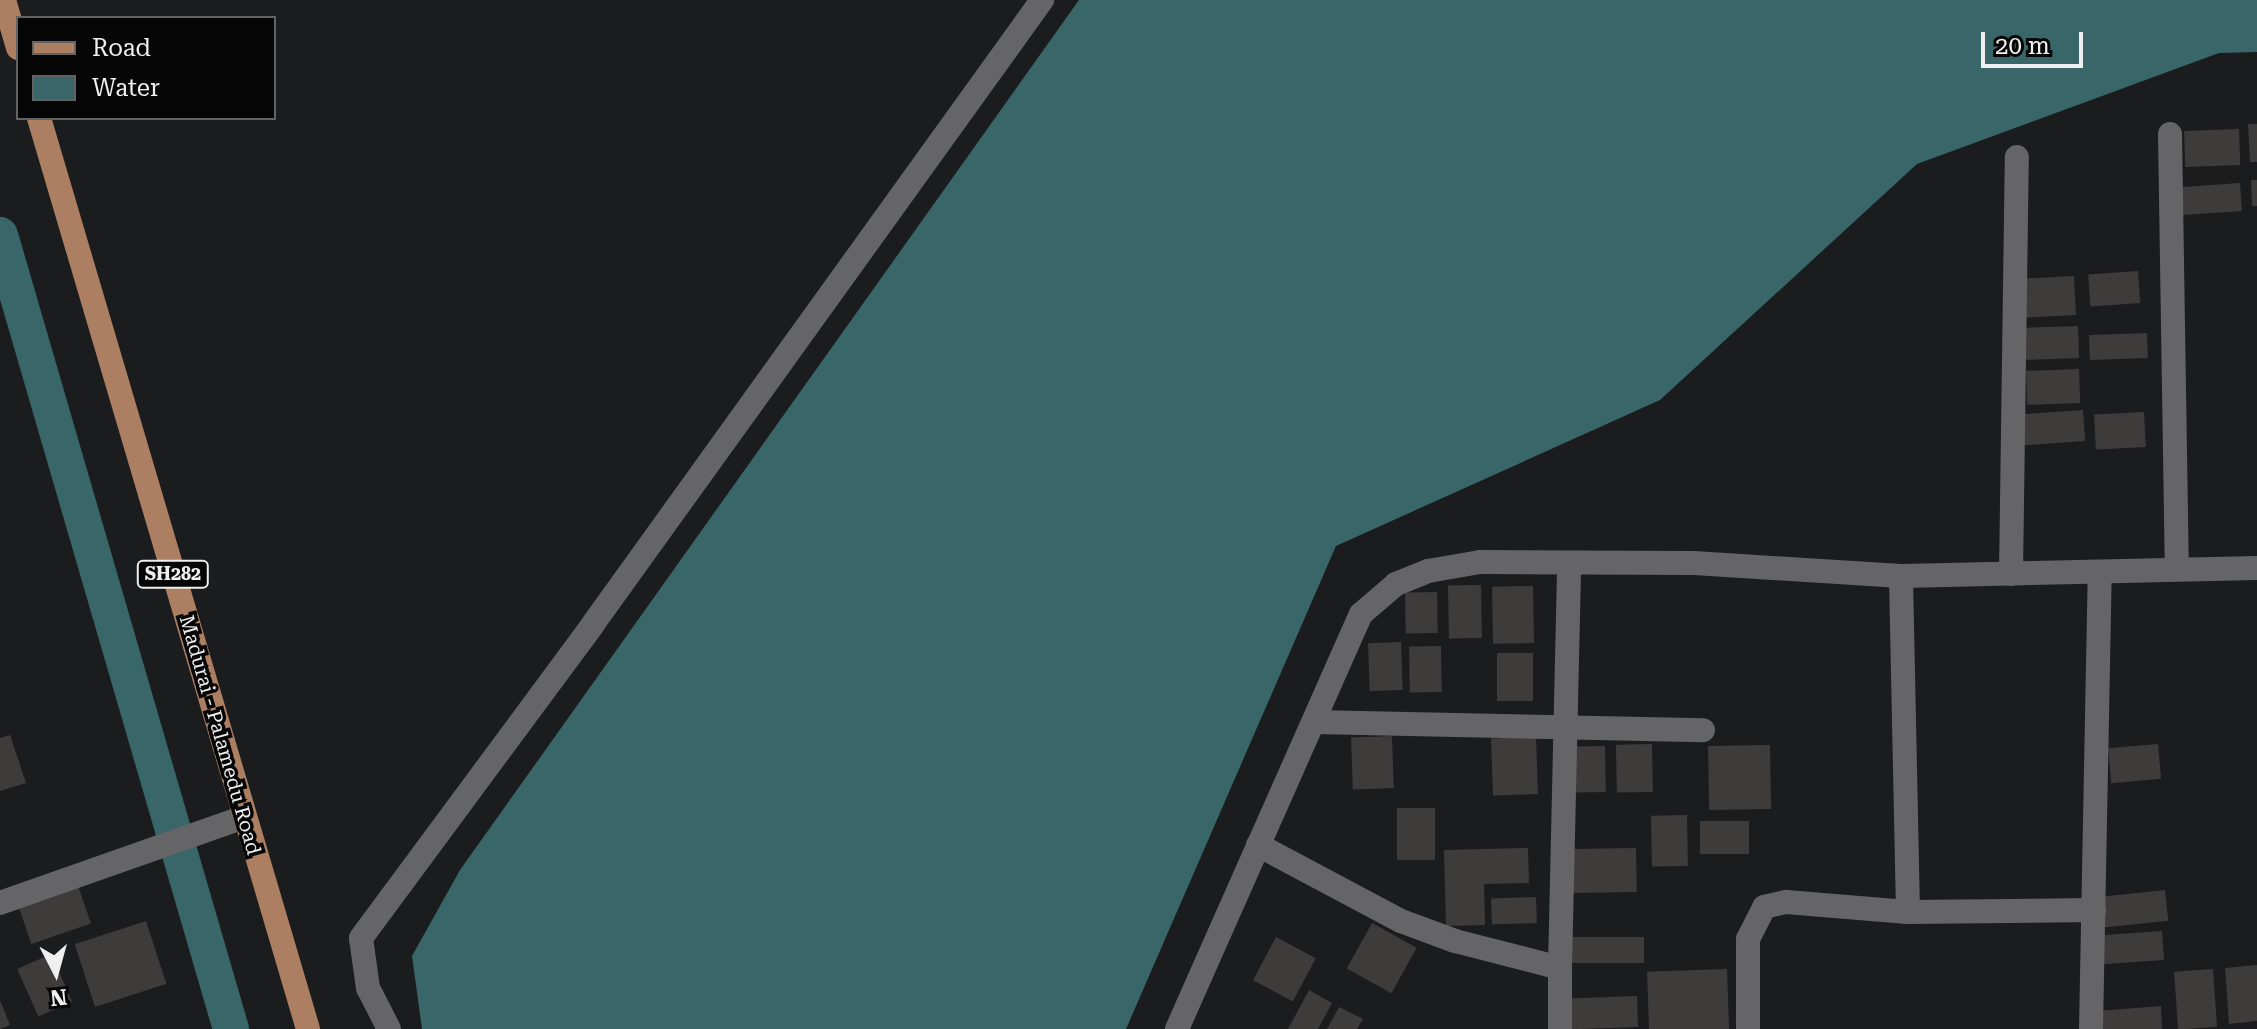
<!DOCTYPE html>
<style>
body{margin:0}
#map{position:relative;width:2257px;height:1029px;overflow:hidden;background:#1b1c1e;font-family:"Roboto Serif",serif}
div>[style]{position:absolute}
[style*='--x']{left:calc(var(--x)*1px);top:calc(var(--y)*1px);width:calc(var(--w)*1px);rotate:calc(var(--a)*1deg)}
.water>*{inset:0;background:#396668}
.canal>*{height:36px;margin:-18px;padding:0 18px;transform-origin:18px;border-radius:18px;background:#396668}
.building>*{inset:0;background:#3e3c3a;transform-origin:0 0}
.minor>*{height:24px;margin:-12px;padding:0 12px;transform-origin:12px;border-radius:12px;background:#656568}
.major>*{height:24px;margin:-12px;padding:0 12px;transform-origin:12px;border-radius:12px;background:#ad7f62}
span{translate:-50% -50%;white-space:nowrap;text-align:center;line-height:1.15;-webkit-text-stroke:7px #060607;paint-order:stroke}
.shield-label span{padding:2px 6px;background:#060607;border:2px solid;border-radius:6px;-webkit-text-stroke-width:0}
.shield-label{font-size:18px;color:#efeff0;font-weight:700}
.street-label{font-size:20px;color:#efeff0}
.legend{position:absolute;left:16px;top:16px;width:260px;height:104px;box-sizing:border-box;background:#060607;border:2px solid #636364;margin:0;padding:10px 14px;list-style:none;font-size:24px;color:#efeff0}
.legend li{display:flex;align-items:center;gap:16px;height:40px}
.legend b{width:40px;border:2px solid #636364}
.north{position:absolute;left:16px;top:933px;width:80px;height:80px;-webkit-text-stroke:6px #060607;paint-order:stroke;rotate:174deg;font-size:22px;font-weight:700;line-height:32px;text-align:center;color:#efeff0}
.north::after{content:'';display:block;margin:auto;width:28px;height:36px;background:#efeff0;clip-path:polygon(50% 0,100% 100%,50% 72%,0 100%)}
.scale{position:absolute;left:1981px;top:32px;width:102px;height:36px;box-sizing:border-box;border:4px solid #efeff0;border-top:0;padding-left:10px;font-size:24px;line-height:28px;white-space:nowrap;color:#efeff0;-webkit-text-stroke:6px #060607;paint-order:stroke}
</style>
<div id="map">
<div class="water">
<div style="clip-path:polygon(1079px 0,2257px 0,2257px 52px,2219px 53px,1917px 164px,1660px 400px,1336px 546px,1126px 1029px,422px 1029px,412px 956px,460px 870px)"></div>
</div>
<div class="canal">
<div style="--x:0;--y:235;--w:827;--a:73.78"></div>
</div>
<div class="building">
<div style="clip-path:polygon(2248px 124px,2257px 124px,2257px 162px,2250px 162px)"></div>
<div style="left:2239px;top:129px;width:36px;height:55px;rotate:88deg"></div>
<div style="clip-path:polygon(2251px 180px,2257px 180px,2257px 206px,2252px 206px)"></div>
<div style="left:2240px;top:183px;width:28px;height:60px;rotate:86deg"></div>
<div style="left:2138px;top:271px;width:32px;height:50px;rotate:86deg"></div>
<div style="left:2074px;top:276px;width:39px;height:53px;rotate:87deg"></div>
<div style="left:2078px;top:326px;width:32px;height:56px;rotate:88deg"></div>
<div style="left:2147px;top:333px;width:25px;height:58px;rotate:88deg"></div>
<div style="left:2079px;top:369px;width:34px;height:53px;rotate:88deg"></div>
<div style="left:2083px;top:410px;width:31px;height:62px;rotate:86deg"></div>
<div style="left:2144px;top:412px;width:35px;height:50px;rotate:87deg"></div>
<div style="left:1481px;top:585px;width:53px;height:33px;rotate:89deg"></div>
<div style="left:1533px;top:586px;width:57px;height:41px;rotate:89deg"></div>
<div style="left:1437px;top:592px;width:41px;height:32px;rotate:89deg"></div>
<div style="left:1401px;top:642px;width:48px;height:33px;rotate:88deg"></div>
<div style="left:1441px;top:646px;width:46px;height:32px;rotate:89deg"></div>
<div style="left:1497px;top:653px;width:36px;height:48px"></div>
<div style="clip-path:polygon(10px 735px,26px 783px,0 791px,0 738px)"></div>
<div style="left:1392px;top:736px;width:52px;height:41px;rotate:88deg"></div>
<div style="left:1536px;top:737px;width:57px;height:45px;rotate:88deg"></div>
<div style="left:1652px;top:744px;width:48px;height:36px;rotate:89deg"></div>
<div style="left:2158px;top:744px;width:35px;height:50px;rotate:85deg"></div>
<div style="left:1770px;top:745px;width:64px;height:62px;rotate:89deg"></div>
<div style="left:1605px;top:746px;width:46px;height:32px;rotate:89deg"></div>
<div style="left:1397px;top:808px;width:38px;height:52px"></div>
<div style="left:1687px;top:815px;width:51px;height:36px;rotate:89deg"></div>
<div style="left:1749px;top:821px;width:33px;height:49px;rotate:90deg"></div>
<div style="clip-path:polygon(1528px 848px,1529px 883px,1484px 884px,1485px 925px,1446px 926px,1444px 850px)"></div>
<div style="left:1636px;top:848px;width:44px;height:64px;rotate:89deg"></div>
<div style="left:76px;top:880px;width:46px;height:63px;rotate:71deg"></div>
<div style="left:2165px;top:890px;width:31px;height:64px;rotate:84deg"></div>
<div style="left:1536px;top:897px;width:26px;height:45px;rotate:88deg"></div>
<div style="left:146px;top:921px;width:66px;height:75px;rotate:72deg"></div>
<div style="left:1372px;top:923px;width:51px;height:52px;rotate:29deg"></div>
<div style="left:2162px;top:931px;width:29px;height:61px;rotate:86deg"></div>
<div style="left:1276px;top:937px;width:45px;height:49px;rotate:28deg"></div>
<div style="left:1644px;top:937px;width:26px;height:76px;rotate:90deg"></div>
<div style="left:51px;top:954px;width:52px;height:37px;rotate:66deg"></div>
<div style="clip-path:polygon(2257px 965px,2257px 1021px,2229px 1024px,2225px 968px)"></div>
<div style="left:1727px;top:969px;width:60px;height:80px;rotate:88deg"></div>
<div style="left:2213px;top:969px;width:58px;height:39px;rotate:86deg"></div>
<div style="clip-path:polygon(1309px 990px,1332px 1003px,1318px 1029px,1288px 1029px)"></div>
<div style="left:1637px;top:996px;width:31px;height:70px;rotate:88deg"></div>
<div style="clip-path:polygon(0 1000px,10px 1025px,0 1029px)"></div>
<div style="clip-path:polygon(2161px 1006px,2162px 1029px,2099px 1029px,2097px 1011px)"></div>
<div style="clip-path:polygon(1339px 1007px,1363px 1019px,1357px 1029px,1327px 1029px)"></div>
</div>
<div class="minor">
<div style="--x:2170;--y:134;--w:435;--a:89.1"></div>
<div style="--x:2011;--y:574;--w:417;--a:-89.2"></div>
<div style="--x:1314;--y:722;--w:389;--a:1.2"></div>
<div style="--x:1258;--y:845;--w:162;--a:28"></div>
<div style="--x:1401;--y:921;--w:58;--a:20.3"></div>
<div style="--x:1455;--y:941;--w:108;--a:14.4"></div>
<div style="--x:1560;--y:968;--w:61;--a:90"></div>
<div style="--x:0;--y:903;--w:259;--a:-19.4"></div>
<div style="--x:1908;--y:912;--w:186;--a:-0.6"></div>
<div style="--x:1560;--y:968;--w:404;--a:-88.7"></div>
<div style="--x:389;--y:1029;--w:46;--a:-117.1"></div>
<div style="--x:368;--y:988;--w:50;--a:-98"></div>
<div style="--x:361;--y:938;--w:390;--a:-53.5"></div>
<div style="--x:593;--y:624;--w:769;--a:-54.26"></div>
<div style="--x:1177;--y:1029;--w:454;--a:-66.1"></div>
<div style="--x:1361;--y:614;--w:46;--a:-40.6"></div>
<div style="--x:1396;--y:584;--w:35;--a:-22"></div>
<div style="--x:1428;--y:571;--w:53;--a:-9.8"></div>
<div style="--x:1480;--y:562;--w:214;--a:0.3"></div>
<div style="--x:1694;--y:563;--w:207;--a:3.6"></div>
<div style="--x:1901;--y:576;--w:356;--a:-1.3"></div>
<div style="--x:1748;--y:1029;--w:90;--a:-90"></div>
<div style="--x:1748;--y:939;--w:36;--a:-63"></div>
<div style="--x:1764;--y:907;--w:23;--a:-13"></div>
<div style="--x:1786;--y:902;--w:122;--a:4.7"></div>
<div style="--x:1908;--y:912;--w:336;--a:-91.2"></div>
<div style="--x:2091;--y:1029;--w:457;--a:-88.9"></div>
</div>
<div class="major">
<div style="--x:4;--y:0;--w:50;--a:73.7"></div>
<div style="--x:39;--y:118;--w:950;--a:73.55"></div>
</div>
<div class="shield-label">
<span style="left:173px;top:574px">SH282</span>
</div>
<div class="street-label">
<span style="left:220px;top:735px;rotate:74deg">Madurai - Palamedu Road</span>
</div>
<ul class="legend">
<li><b style="height:10px;background:#ad7f62"></b>Road</li>
<li><b style="height:22px;background:#396668"></b>Water</li>
</ul>
<div class="north">N</div>
<div class="scale">20 m</div>
</div>
